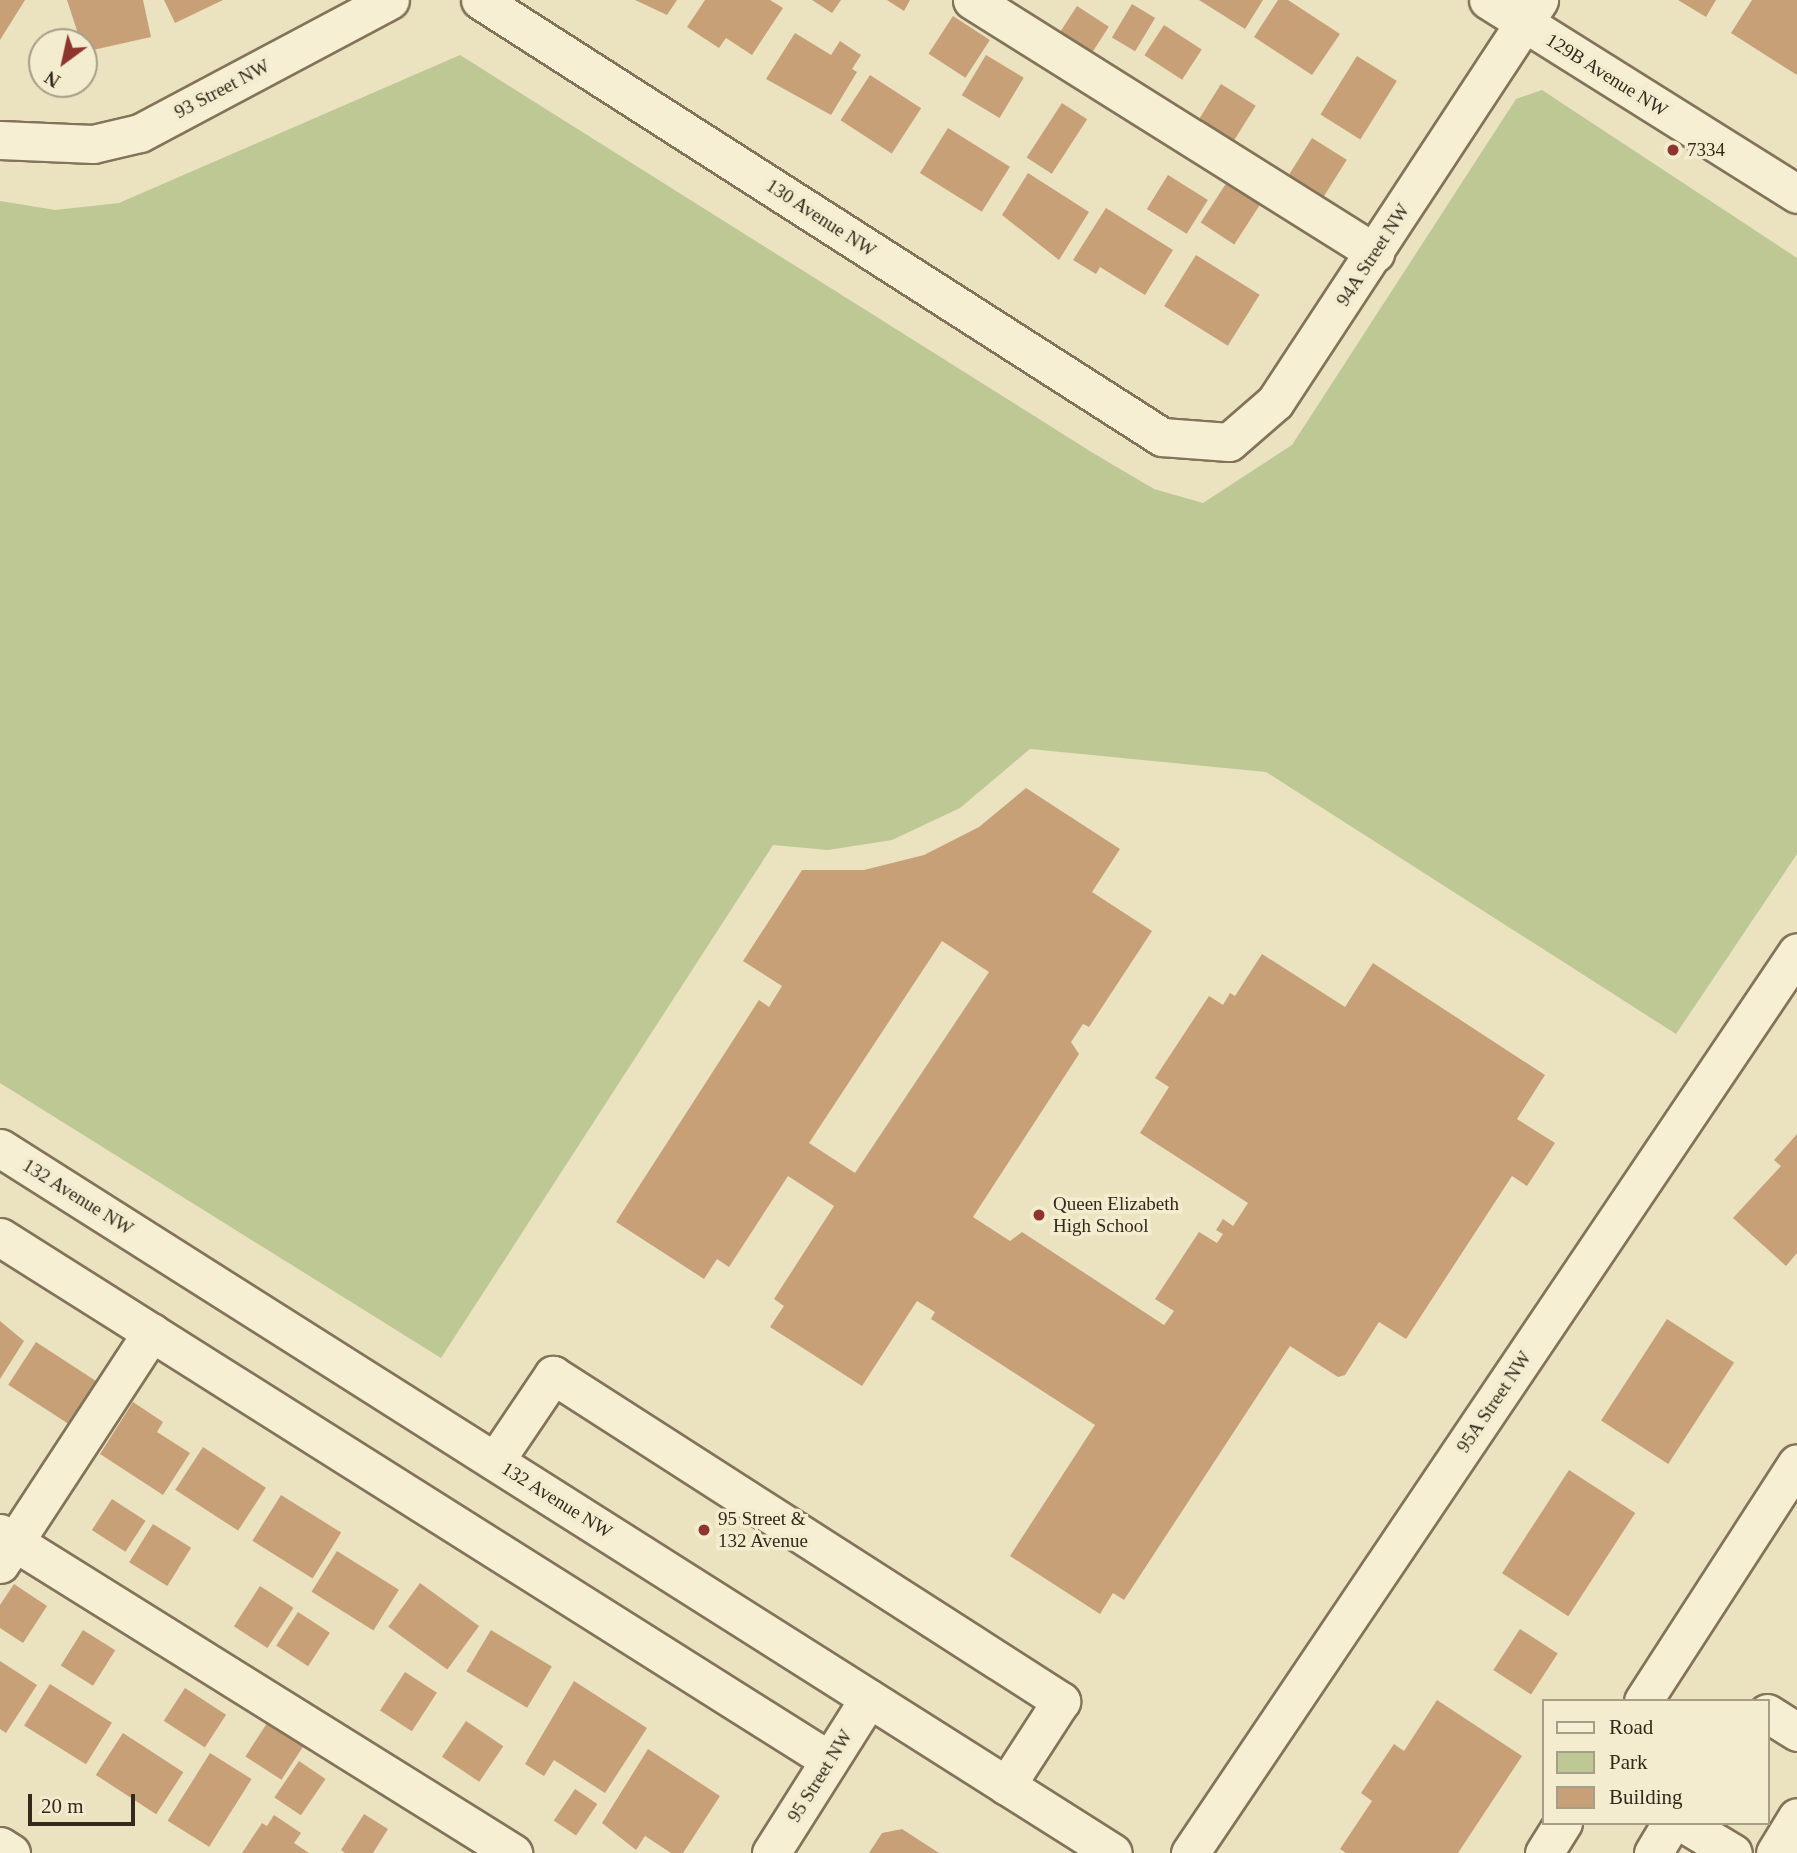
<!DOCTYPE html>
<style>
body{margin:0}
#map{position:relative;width:1797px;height:1853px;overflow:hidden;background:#ebe2c0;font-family:Georgia,serif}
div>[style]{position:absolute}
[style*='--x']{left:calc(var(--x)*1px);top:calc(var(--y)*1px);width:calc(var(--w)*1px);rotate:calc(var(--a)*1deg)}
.green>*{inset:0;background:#bdc895}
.building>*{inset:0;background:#c7a078;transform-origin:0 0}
.roads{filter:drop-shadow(2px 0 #837359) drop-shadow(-2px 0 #837359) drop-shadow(0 2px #837359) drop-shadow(0 -2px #837359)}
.minor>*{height:37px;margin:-18.5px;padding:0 18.5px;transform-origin:18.5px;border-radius:18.5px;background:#f6efd3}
.dots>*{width:19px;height:19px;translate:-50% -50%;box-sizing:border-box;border:4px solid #f3eccf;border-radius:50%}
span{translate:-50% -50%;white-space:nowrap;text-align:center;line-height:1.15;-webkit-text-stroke:7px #f3eccf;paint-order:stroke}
.street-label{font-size:19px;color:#332a1d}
.poi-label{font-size:19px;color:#332a1d}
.left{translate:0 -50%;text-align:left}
.legend{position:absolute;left:1542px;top:1699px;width:228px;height:126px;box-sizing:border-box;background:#f3eccf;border:2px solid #a69e88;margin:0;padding:9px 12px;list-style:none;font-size:21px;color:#332a1d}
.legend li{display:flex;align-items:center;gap:14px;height:35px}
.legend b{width:35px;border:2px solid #a69e88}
.north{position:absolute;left:28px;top:28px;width:70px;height:70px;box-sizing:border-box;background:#f3eccf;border:2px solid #a69e88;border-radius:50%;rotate:213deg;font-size:19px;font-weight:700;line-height:28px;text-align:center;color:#332a1d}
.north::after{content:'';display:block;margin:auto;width:24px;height:32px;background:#8e352d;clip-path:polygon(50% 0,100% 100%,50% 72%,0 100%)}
.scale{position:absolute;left:28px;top:1794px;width:107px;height:32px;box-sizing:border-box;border:4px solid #332a1d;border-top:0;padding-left:9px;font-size:21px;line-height:24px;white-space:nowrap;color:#332a1d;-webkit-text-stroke:5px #f3eccf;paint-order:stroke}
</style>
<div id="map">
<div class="green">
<div style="clip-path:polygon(460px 55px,1093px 453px,1154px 489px,1203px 503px,1292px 445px,1516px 99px,1542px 90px,1797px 258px,1797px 854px,1676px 1034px,1266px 772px,1030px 749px,960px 808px,892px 840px,828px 850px,773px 845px,441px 1358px,0 1083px,0 201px,55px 210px,119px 203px)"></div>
</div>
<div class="building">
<div style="clip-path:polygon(0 0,25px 0,0 40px)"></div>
<div style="clip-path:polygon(67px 0,143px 0,151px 37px,84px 52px)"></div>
<div style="clip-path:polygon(164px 0,223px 0,175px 23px)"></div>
<div style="clip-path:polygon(635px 0,677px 0,667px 15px)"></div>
<div style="clip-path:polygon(705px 0,770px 0,783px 8px,752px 55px,726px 38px,719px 48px,687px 27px)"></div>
<div style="clip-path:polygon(812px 0,841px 0,832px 13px)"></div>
<div style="clip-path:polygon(887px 0,910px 0,904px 11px)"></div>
<div style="clip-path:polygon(1199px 0,1263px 0,1245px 29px)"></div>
<div style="clip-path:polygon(1278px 0,1288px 0,1340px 34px,1312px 75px,1254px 37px)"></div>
<div style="clip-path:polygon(1678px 0,1716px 0,1706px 17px)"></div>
<div style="clip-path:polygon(1752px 0,1797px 0,1797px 75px,1731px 33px)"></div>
<div style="left:1132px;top:4px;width:27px;height:39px;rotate:31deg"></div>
<div style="left:1077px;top:6px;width:38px;height:31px;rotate:33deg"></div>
<div style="left:953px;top:16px;width:44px;height:45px;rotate:33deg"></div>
<div style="left:1164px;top:25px;width:45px;height:36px;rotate:33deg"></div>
<div style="clip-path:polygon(795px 33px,831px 55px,840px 41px,861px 55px,852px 69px,857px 72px,831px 115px,766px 79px)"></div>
<div style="left:986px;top:55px;width:44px;height:47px;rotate:31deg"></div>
<div style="left:1357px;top:56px;width:47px;height:69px;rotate:32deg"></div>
<div style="left:870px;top:75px;width:61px;height:54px;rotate:33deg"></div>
<div style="left:1221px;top:84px;width:41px;height:42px;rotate:32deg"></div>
<div style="left:1062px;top:103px;width:30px;height:65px;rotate:33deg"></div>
<div style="left:948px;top:128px;width:73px;height:53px;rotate:32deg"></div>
<div style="left:1312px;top:138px;width:41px;height:47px;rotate:32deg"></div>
<div style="clip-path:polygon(1028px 173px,1089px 212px,1059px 260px,1002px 215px)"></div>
<div style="left:1168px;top:175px;width:47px;height:40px;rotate:32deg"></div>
<div style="left:1229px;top:179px;width:40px;height:52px;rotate:33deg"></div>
<div style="clip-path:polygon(1106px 208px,1173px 250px,1145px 295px,1100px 267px,1096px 274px,1073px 260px)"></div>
<div style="left:1196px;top:255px;width:75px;height:60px;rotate:32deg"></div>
<div style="clip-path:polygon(evenodd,1026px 788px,1120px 849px,1092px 892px,1152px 931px,1089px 1027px,1083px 1024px,1071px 1042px,1079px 1054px,973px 1217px,1010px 1241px,1022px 1232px,1164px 1325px,1174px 1311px,1155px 1299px,1199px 1232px,1217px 1243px,1223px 1234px,1216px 1230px,1223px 1219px,1233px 1226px,1248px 1203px,1140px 1133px,1169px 1087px,1155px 1078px,1209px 996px,1223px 1005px,1230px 993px,1235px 996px,1262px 954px,1345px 1007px,1373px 963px,1545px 1075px,1517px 1119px,1555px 1143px,1527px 1186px,1512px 1176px,1406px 1339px,1379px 1322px,1345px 1375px,1338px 1377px,1290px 1346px,1124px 1600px,1113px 1593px,1100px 1614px,1010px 1556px,1095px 1425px,931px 1319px,935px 1312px,917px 1301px,862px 1386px,770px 1327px,784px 1306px,774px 1299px,834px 1206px,788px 1176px,729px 1267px,717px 1259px,704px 1279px,616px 1222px,759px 1000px,769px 1007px,782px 986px,743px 961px,802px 870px,864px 870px,924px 855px,979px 827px,1026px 788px,942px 941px,989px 972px,855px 1173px,809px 1143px,942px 941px)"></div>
<div style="clip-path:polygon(1797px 1134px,1797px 1253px,1786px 1266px,1733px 1218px,1781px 1166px,1774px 1160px)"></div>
<div style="left:1667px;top:1319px;width:80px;height:121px;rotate:33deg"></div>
<div style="clip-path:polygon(0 1321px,24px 1341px,0 1379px)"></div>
<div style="left:36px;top:1342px;width:72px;height:51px;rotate:33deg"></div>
<div style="clip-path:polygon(133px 1402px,163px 1422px,157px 1432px,190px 1453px,163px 1495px,100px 1454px)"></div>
<div style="left:203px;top:1447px;width:75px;height:51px;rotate:33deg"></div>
<div style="left:1569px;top:1470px;width:79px;height:123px;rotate:33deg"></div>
<div style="left:281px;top:1495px;width:71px;height:54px;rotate:32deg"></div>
<div style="left:112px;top:1499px;width:40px;height:37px;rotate:33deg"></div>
<div style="left:153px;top:1524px;width:45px;height:45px;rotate:32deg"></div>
<div style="left:337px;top:1551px;width:73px;height:48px;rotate:32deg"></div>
<div style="left:420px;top:1583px;width:73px;height:54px;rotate:36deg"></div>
<div style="clip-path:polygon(14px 1584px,47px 1606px,23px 1643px,0 1628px,0 1605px)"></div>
<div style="left:260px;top:1586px;width:40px;height:48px;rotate:33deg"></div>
<div style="left:298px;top:1612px;width:38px;height:40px;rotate:33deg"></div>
<div style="left:1520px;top:1629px;width:45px;height:49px;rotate:33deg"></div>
<div style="left:83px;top:1630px;width:38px;height:42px;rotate:32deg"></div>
<div style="left:491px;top:1630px;width:71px;height:48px;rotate:31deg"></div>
<div style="clip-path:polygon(0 1661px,37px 1685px,6px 1733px,0 1729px)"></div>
<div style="left:405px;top:1672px;width:38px;height:46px;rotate:33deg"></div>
<div style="clip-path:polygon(574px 1681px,647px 1728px,605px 1793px,554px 1760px,544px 1776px,525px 1764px)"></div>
<div style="left:50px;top:1684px;width:73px;height:49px;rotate:32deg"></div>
<div style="left:185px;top:1688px;width:49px;height:39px;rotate:33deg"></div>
<div style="clip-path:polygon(1437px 1700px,1522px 1756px,1458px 1853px,1346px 1853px,1340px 1849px,1372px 1801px,1361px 1793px,1394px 1744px,1404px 1751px)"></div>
<div style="left:271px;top:1717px;width:43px;height:47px;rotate:33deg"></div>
<div style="left:466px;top:1721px;width:45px;height:43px;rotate:34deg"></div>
<div style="left:123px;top:1733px;width:72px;height:50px;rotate:33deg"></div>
<div style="clip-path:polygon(648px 1749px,720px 1796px,683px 1853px,671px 1853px,645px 1836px,636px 1850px,602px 1823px)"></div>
<div style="left:210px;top:1753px;width:49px;height:80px;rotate:32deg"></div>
<div style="left:299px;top:1761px;width:32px;height:44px;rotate:34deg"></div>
<div style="left:575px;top:1789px;width:27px;height:38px;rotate:34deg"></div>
<div style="clip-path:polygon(364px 1814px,388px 1829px,373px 1853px,345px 1853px,341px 1850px)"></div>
<div style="clip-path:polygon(274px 1815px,301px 1833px,294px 1843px,309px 1853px,242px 1853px,262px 1823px,267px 1826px)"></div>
<div style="clip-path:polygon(902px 1829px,939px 1853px,869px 1853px,882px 1833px)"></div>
</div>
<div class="roads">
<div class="minor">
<div style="--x:480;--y:0;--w:810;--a:32.65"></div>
<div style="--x:1162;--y:437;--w:67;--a:4.3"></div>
<div style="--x:1229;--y:442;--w:61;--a:-41"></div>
<div style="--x:1275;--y:402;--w:481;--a:-56.7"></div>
<div style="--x:972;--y:0;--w:476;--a:32.1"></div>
<div style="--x:1488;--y:0;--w:365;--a:32.1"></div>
<div style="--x:0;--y:140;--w:93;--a:2.5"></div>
<div style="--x:93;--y:144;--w:48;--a:-13.2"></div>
<div style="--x:140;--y:133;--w:283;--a:-28"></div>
<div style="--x:0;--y:1148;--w:1317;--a:32.35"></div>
<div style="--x:0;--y:1237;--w:980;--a:32.25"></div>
<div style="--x:495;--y:1461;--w:104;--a:-56"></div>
<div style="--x:553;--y:1375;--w:604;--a:32.69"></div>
<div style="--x:1061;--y:1701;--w:101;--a:122.9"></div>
<div style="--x:0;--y:1533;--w:605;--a:31.96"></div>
<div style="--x:0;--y:1564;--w:277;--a:-56.8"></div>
<div style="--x:1643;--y:1701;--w:283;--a:-57.1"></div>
<div style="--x:1767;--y:1713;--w:36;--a:32"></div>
<div style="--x:1683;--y:1823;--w:58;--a:31"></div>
<div style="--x:0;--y:1846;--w:13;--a:32"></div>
<div style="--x:771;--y:1853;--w:183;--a:-57.7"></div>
<div style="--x:1190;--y:1853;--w:1086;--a:-56.03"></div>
<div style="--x:1544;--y:1853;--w:36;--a:-58"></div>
<div style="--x:1653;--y:1853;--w:35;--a:-59"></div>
<div style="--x:1775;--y:1853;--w:42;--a:-58.6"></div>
</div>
</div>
<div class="dots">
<div style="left:1673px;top:150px;background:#8e352d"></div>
<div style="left:1039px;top:1215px;background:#8e352d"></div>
<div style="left:704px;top:1530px;background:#8e352d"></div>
</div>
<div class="street-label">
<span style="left:1607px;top:75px;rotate:32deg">129B Avenue NW</span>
<span style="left:222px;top:89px;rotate:-28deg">93 Street NW</span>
<span style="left:821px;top:218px;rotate:33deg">130 Avenue NW</span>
<span style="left:1373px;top:255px;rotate:-57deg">94A Street NW</span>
<span style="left:78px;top:1197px;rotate:32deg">132 Avenue NW</span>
<span style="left:1494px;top:1402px;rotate:-56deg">95A Street NW</span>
<span style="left:557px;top:1500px;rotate:32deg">132 Avenue NW</span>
<span style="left:820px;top:1776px;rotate:-58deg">95 Street NW</span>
</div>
<div class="poi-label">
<span class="left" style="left:1687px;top:150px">7334</span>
<span class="left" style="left:1053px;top:1215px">Queen Elizabeth<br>High School</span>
<span class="left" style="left:718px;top:1530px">95 Street &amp;<br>132 Avenue</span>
</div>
<ul class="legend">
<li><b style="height:9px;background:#f6efd3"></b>Road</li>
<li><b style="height:19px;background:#bdc895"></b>Park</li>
<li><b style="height:19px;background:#c7a078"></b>Building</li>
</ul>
<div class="north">N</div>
<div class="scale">20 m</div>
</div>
